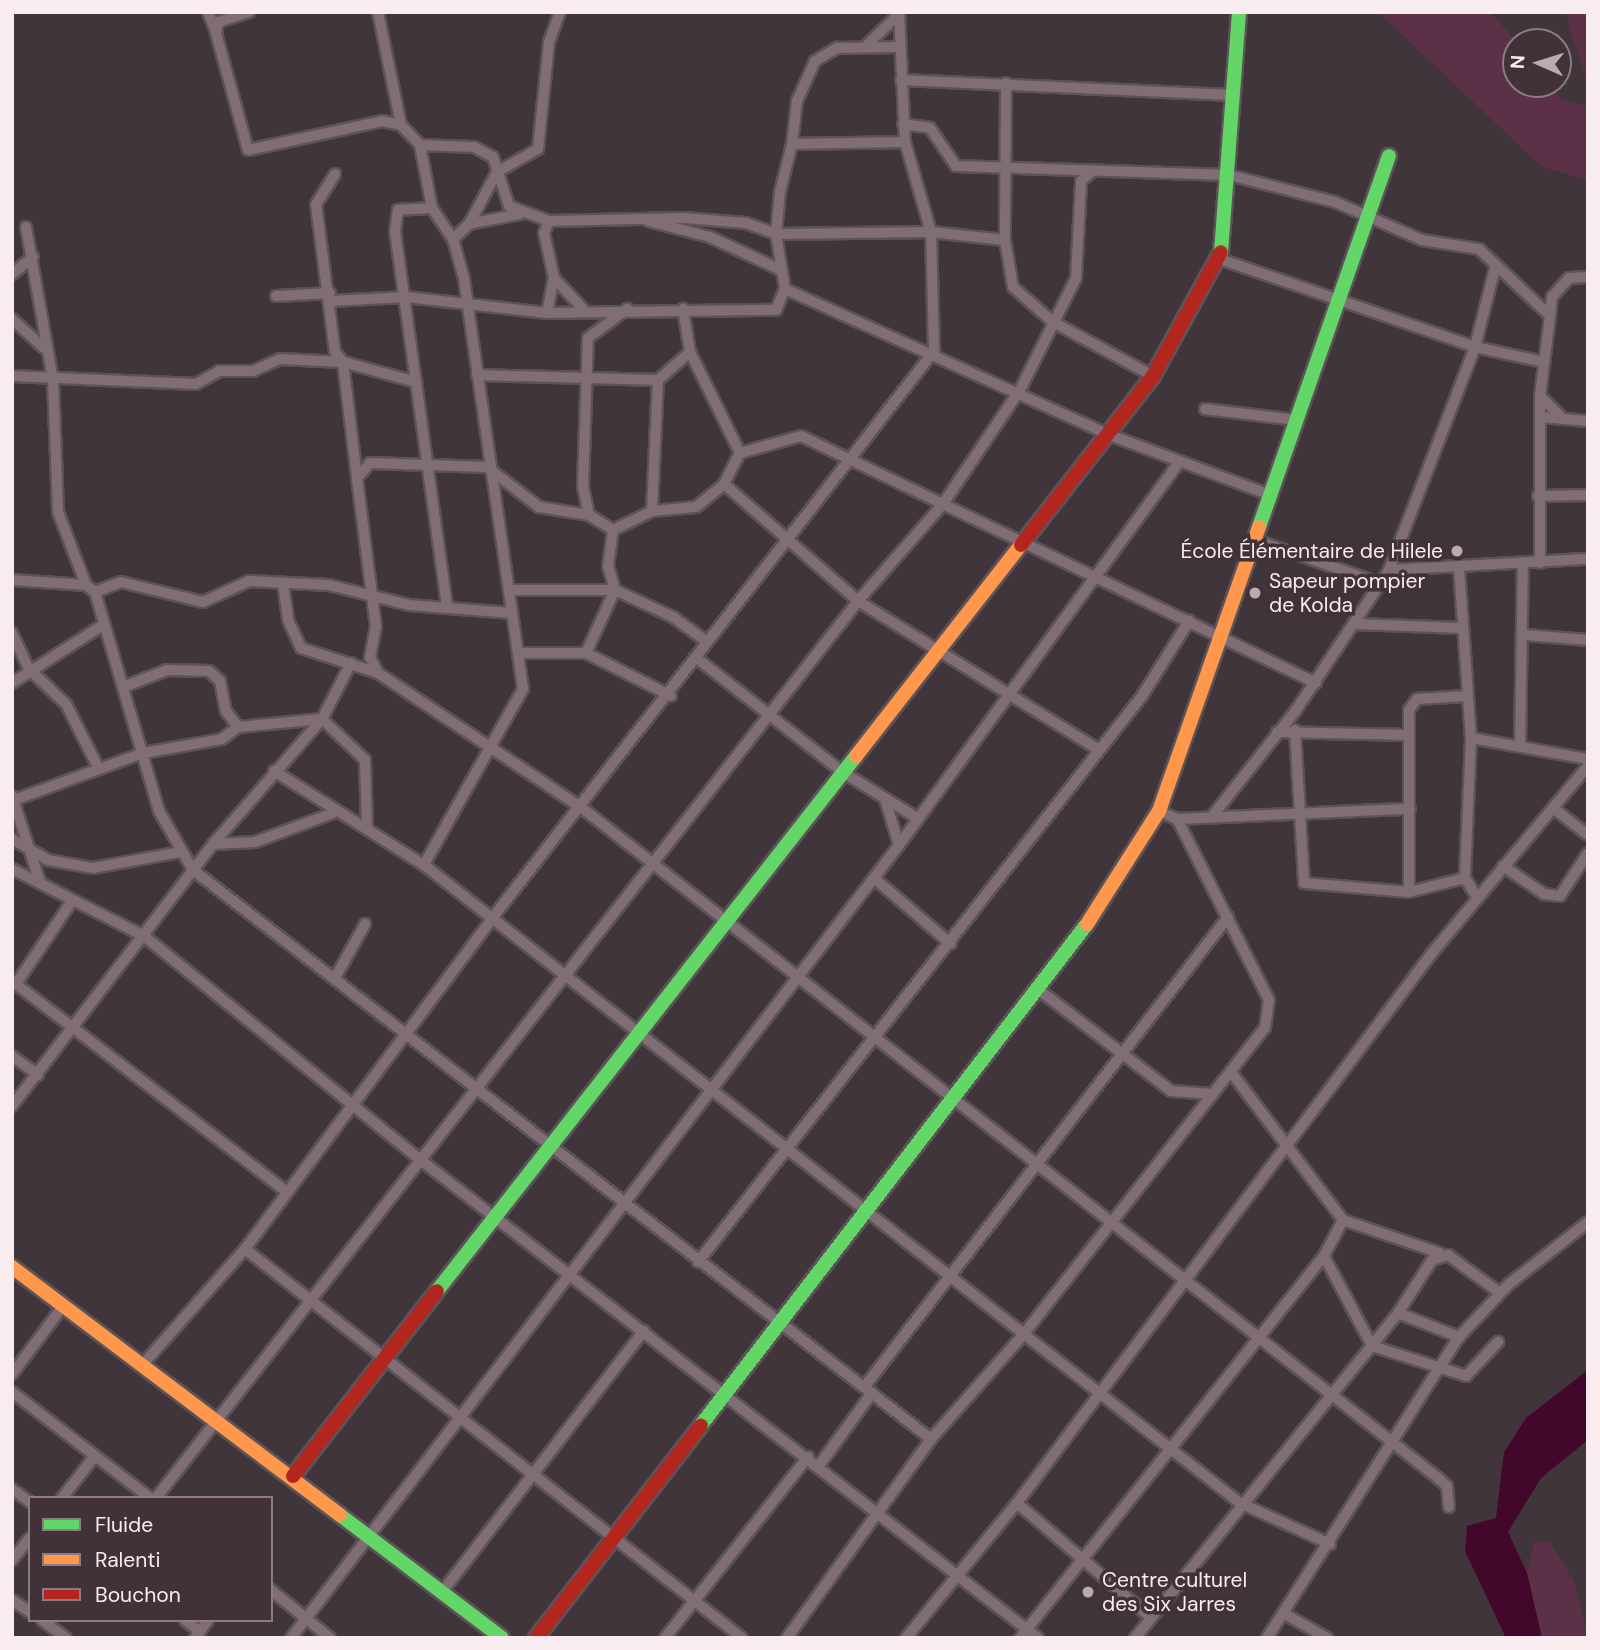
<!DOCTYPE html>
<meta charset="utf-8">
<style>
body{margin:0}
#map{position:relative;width:1600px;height:1650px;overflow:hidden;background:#3f353a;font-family:"DM Sans",sans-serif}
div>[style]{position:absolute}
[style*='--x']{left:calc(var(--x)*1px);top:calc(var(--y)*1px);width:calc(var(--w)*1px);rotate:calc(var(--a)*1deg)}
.green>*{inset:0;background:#5c3147}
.water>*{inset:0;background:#43072c}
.roads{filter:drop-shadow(2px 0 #5c5357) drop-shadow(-2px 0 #5c5357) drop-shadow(0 2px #5c5357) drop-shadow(0 -2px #5c5357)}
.street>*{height:10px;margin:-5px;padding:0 5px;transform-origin:5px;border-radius:5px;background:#806d76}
.fast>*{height:14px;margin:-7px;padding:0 7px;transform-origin:7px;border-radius:7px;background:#63d668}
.slow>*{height:14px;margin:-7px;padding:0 7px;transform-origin:7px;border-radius:7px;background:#ff974d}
.jam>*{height:14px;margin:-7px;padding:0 7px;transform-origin:7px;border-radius:7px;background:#b3261e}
.dots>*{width:19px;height:19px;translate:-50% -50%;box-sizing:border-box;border:4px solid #433139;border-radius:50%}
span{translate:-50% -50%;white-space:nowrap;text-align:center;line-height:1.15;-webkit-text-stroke:7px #433139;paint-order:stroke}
.poi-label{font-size:21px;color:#f8ecf1}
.right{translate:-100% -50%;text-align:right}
.left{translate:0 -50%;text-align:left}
.frame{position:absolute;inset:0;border:14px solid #f8ecf1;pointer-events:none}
.legend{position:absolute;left:28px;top:1496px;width:245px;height:126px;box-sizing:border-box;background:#433139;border:2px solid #8b7c83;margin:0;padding:9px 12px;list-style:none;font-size:21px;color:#f8ecf1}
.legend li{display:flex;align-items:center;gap:14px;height:35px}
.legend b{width:35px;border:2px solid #8b7c83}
.north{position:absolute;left:1502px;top:28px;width:70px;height:70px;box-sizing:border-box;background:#433139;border:2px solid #8b7c83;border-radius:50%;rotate:273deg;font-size:19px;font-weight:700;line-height:28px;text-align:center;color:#f8ecf1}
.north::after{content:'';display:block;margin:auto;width:24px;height:32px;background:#b7acb1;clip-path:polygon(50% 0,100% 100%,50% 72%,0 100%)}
</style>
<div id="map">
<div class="green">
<div style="clip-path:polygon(1378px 12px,1490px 12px,1517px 42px,1516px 84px,1549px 84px,1562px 100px,1584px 105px,1588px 100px,1588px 180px,1542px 167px)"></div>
<div style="clip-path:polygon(1567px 12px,1588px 12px,1588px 84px,1570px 32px)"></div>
<div style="clip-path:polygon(1534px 1542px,1549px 1542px,1574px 1581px,1588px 1638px,1542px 1638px,1527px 1573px)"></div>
</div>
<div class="water">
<div style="clip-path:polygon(1588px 1370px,1588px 1440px,1541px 1478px,1508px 1532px,1527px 1573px,1542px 1638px,1506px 1638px,1465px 1551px,1467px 1526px,1496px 1518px,1504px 1452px,1526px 1418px)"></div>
</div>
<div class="roads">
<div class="street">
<div style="--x:208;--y:12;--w:22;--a:68"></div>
<div style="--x:249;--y:12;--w:33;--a:162"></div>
<div style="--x:218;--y:22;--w:11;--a:100"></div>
<div style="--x:216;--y:33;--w:121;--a:74.7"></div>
<div style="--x:248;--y:150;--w:137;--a:-12.2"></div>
<div style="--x:382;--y:121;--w:19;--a:12"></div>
<div style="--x:378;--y:12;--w:115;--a:78.5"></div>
<div style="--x:401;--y:125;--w:28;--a:46"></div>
<div style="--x:420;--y:145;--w:64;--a:79.2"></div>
<div style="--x:432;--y:208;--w:37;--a:56"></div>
<div style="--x:453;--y:239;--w:41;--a:74.6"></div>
<div style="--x:464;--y:279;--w:414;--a:81.8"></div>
<div style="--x:523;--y:689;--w:202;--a:119.4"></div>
<div style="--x:867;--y:45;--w:45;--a:-44.1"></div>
<div style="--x:901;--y:80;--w:331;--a:2.6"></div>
<div style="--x:1006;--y:83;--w:157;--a:90.4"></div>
<div style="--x:1005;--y:240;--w:48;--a:80.3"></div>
<div style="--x:1013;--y:287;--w:53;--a:41.2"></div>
<div style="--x:1053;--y:322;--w:114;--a:28.4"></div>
<div style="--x:903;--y:124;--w:27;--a:8"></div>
<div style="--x:930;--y:128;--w:46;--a:55.6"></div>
<div style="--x:956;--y:166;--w:273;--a:1.9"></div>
<div style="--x:1229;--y:175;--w:109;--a:14.3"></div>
<div style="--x:1335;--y:202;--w:95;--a:23.6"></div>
<div style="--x:1422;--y:240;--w:58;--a:9"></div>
<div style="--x:1479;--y:249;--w:98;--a:43.3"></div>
<div style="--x:1550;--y:316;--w:81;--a:97.1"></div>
<div style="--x:1540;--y:396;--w:167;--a:90"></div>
<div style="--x:792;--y:144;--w:43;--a:-83.4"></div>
<div style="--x:797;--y:101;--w:44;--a:-65.8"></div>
<div style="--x:815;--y:61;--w:26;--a:-31"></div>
<div style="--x:837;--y:48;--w:63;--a:-0.9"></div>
<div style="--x:420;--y:145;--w:54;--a:2.1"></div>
<div style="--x:474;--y:147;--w:21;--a:28"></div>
<div style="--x:493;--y:157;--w:52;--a:71.9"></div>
<div style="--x:509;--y:206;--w:43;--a:20.6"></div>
<div style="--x:335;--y:174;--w:36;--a:122"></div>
<div style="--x:316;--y:204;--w:149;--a:82.7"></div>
<div style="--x:335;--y:352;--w:13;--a:51"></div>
<div style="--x:343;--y:362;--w:76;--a:15.3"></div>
<div style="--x:432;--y:208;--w:34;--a:177"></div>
<div style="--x:398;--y:210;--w:21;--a:98"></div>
<div style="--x:395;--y:231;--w:378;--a:82.1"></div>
<div style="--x:648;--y:221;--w:64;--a:14.5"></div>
<div style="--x:710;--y:237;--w:76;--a:24.9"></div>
<div style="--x:469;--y:224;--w:59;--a:-61.7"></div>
<div style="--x:497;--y:172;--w:47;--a:-29.3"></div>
<div style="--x:538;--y:149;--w:108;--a:-84.1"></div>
<div style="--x:549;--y:42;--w:32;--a:-70"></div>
<div style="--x:26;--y:227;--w:155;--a:80"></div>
<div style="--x:53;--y:380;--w:132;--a:87.8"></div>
<div style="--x:58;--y:512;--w:78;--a:69"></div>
<div style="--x:453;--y:239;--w:22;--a:-43"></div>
<div style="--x:469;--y:224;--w:52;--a:-11.1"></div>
<div style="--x:1220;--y:259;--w:270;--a:19"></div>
<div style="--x:1475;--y:347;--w:71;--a:12.3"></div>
<div style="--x:12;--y:274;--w:27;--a:-39"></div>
<div style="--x:554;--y:278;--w:44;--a:46.8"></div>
<div style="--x:785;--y:289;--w:353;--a:24.2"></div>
<div style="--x:1107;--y:434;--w:174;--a:20.5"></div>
<div style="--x:276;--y:296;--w:54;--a:-3.2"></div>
<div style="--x:331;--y:301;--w:75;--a:-3.1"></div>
<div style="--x:406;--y:297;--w:142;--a:6.5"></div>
<div style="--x:547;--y:313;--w:229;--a:-0.8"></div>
<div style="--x:776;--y:310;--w:23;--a:-67"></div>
<div style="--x:785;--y:289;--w:56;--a:-99.3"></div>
<div style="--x:776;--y:234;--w:42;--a:-84.6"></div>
<div style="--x:780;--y:192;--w:49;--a:-76"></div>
<div style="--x:792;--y:144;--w:113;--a:-1"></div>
<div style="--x:547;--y:313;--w:36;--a:-79"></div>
<div style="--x:554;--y:278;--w:46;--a:-102.5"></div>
<div style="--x:544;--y:233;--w:13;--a:-67"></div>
<div style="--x:549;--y:221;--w:135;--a:-1.3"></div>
<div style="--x:684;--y:218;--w:62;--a:4.6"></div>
<div style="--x:746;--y:223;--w:32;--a:20"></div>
<div style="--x:776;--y:234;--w:155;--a:-0.7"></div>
<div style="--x:931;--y:232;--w:74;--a:6.2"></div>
<div style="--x:1550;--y:316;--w:19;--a:-84"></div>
<div style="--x:1552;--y:297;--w:25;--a:-48"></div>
<div style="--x:1569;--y:278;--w:19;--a:-3"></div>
<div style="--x:12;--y:319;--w:43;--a:42.2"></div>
<div style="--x:477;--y:375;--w:181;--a:1.6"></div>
<div style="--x:12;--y:376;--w:184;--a:2.5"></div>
<div style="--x:196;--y:384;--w:26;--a:-29"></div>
<div style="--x:219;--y:371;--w:34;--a:0"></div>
<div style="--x:253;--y:371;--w:30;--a:-24"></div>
<div style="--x:280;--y:359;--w:63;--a:2.7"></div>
<div style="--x:343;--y:362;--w:117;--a:83.1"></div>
<div style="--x:1540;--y:396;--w:33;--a:45"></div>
<div style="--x:1205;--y:409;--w:92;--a:6.9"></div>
<div style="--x:1541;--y:417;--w:47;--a:4.9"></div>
<div style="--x:740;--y:453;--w:63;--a:-15.6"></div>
<div style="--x:801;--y:436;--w:571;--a:25.62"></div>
<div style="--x:724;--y:484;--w:178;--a:41.1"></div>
<div style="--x:858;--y:601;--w:283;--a:31.7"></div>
<div style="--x:1538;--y:496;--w:50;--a:-1.1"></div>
<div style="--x:652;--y:511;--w:131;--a:-87.4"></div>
<div style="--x:658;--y:380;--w:43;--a:-41.2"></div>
<div style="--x:613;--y:530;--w:43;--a:-26"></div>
<div style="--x:652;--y:511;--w:44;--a:-5.2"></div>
<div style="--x:696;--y:507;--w:36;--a:-39"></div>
<div style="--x:724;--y:484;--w:35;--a:-63"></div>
<div style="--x:740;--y:453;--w:113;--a:-116.3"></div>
<div style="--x:690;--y:352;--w:44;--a:-99.2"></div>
<div style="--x:1253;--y:539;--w:137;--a:19.2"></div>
<div style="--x:1459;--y:567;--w:171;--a:86"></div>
<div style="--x:1471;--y:738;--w:140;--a:92.5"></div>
<div style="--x:1389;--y:570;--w:199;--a:-3.2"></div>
<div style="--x:12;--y:580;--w:74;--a:3.9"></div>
<div style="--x:86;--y:585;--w:11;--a:38"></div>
<div style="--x:95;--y:592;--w:228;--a:73.7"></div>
<div style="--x:159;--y:811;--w:68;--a:60"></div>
<div style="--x:193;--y:870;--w:932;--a:37.63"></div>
<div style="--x:283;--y:583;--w:37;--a:82"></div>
<div style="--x:288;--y:620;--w:31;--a:65"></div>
<div style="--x:301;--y:648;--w:81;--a:18"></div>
<div style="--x:378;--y:673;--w:245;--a:33.5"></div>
<div style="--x:582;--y:808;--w:1087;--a:38.05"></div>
<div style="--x:1438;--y:1478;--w:12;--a:42"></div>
<div style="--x:1447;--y:1486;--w:21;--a:85"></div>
<div style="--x:509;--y:590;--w:106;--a:0"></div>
<div style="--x:615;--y:590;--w:64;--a:25"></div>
<div style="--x:673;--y:617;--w:41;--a:36"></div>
<div style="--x:95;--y:592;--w:28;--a:-21"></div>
<div style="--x:121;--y:582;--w:84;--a:13.7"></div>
<div style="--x:203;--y:602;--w:51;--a:-24.5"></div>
<div style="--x:249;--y:581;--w:80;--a:2.9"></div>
<div style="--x:329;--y:585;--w:82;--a:14"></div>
<div style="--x:409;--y:605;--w:103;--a:4.4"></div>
<div style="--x:1356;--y:624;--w:105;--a:2.2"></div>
<div style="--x:12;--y:633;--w:38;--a:65"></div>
<div style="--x:28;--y:668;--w:52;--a:43.5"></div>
<div style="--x:66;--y:704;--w:73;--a:63.1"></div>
<div style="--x:1525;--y:635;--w:63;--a:4.5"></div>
<div style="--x:518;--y:653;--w:68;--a:0"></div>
<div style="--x:586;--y:653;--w:69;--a:-65.3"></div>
<div style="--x:615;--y:590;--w:25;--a:-106"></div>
<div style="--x:608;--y:566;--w:36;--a:-82"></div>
<div style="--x:613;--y:530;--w:28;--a:-148"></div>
<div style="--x:589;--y:515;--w:30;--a:-102"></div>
<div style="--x:583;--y:486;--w:148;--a:-88.1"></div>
<div style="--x:588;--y:338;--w:49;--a:-36.6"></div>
<div style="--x:586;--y:653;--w:95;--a:26.8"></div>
<div style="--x:699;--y:660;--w:180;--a:38"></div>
<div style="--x:841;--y:771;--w:89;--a:31.7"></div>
<div style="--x:378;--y:673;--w:18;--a:-117"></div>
<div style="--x:370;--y:657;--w:31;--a:-79"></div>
<div style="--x:376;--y:627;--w:150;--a:-97.3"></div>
<div style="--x:357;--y:478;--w:20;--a:-49"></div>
<div style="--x:370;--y:463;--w:117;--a:2"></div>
<div style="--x:487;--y:467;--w:66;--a:37.6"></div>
<div style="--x:539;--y:507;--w:51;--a:9.1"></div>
<div style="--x:12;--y:683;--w:108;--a:-32.5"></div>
<div style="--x:126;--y:686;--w:44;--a:-21.3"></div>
<div style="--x:167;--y:670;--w:42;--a:1.4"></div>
<div style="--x:209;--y:671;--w:15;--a:42"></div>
<div style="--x:220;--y:681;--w:31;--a:79"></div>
<div style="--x:226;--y:711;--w:20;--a:53"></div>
<div style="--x:1295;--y:730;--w:153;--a:86.6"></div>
<div style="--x:1304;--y:883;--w:105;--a:4.9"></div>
<div style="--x:1409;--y:892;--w:58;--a:-14"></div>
<div style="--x:1465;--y:878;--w:22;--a:58"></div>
<div style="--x:1277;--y:732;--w:132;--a:1.3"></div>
<div style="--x:1471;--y:738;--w:119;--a:10.2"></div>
<div style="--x:1520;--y:747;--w:184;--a:-89.1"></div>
<div style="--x:274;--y:771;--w:177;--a:32.1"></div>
<div style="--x:424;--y:865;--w:1036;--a:38.02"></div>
<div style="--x:1240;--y:1503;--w:99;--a:24.5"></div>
<div style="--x:12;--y:796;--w:90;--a:72"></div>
<div style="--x:14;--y:800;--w:137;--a:-20"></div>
<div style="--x:143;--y:753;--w:80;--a:-10"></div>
<div style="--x:222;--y:739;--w:20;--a:-37"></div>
<div style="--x:238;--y:727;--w:84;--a:-5.4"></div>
<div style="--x:322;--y:719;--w:59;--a:43.6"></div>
<div style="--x:365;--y:760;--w:68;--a:88.3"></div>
<div style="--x:886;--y:802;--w:45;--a:73.2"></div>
<div style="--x:1553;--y:808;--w:44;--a:37.6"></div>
<div style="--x:1159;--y:811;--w:20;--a:24"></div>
<div style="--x:1177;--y:819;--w:233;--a:-2.5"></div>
<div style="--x:1214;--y:814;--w:132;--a:-51.7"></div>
<div style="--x:1296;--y:710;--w:168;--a:-56.4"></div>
<div style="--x:1389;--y:570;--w:239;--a:-68.9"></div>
<div style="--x:1475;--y:347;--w:81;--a:-75.8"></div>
<div style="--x:12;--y:839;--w:42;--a:30.3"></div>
<div style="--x:48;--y:860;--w:46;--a:10.1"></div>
<div style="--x:93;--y:868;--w:88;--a:-10.4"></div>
<div style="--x:213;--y:844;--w:42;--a:-2.7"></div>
<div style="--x:255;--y:842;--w:83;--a:-20.4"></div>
<div style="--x:1503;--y:866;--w:50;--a:34.3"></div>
<div style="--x:1544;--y:894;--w:16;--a:7"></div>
<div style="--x:1560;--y:896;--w:51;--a:-56.9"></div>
<div style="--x:12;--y:869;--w:148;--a:26.9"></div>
<div style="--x:144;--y:936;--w:358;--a:39"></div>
<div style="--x:422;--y:1161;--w:779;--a:37.75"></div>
<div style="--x:874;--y:878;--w:101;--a:40.6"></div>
<div style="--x:1409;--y:892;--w:182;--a:-90"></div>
<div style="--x:1409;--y:710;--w:14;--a:-54"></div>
<div style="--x:1417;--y:699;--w:50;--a:-3.4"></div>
<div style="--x:335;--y:978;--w:62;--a:-60.9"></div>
<div style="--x:12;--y:981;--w:345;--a:37.5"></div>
<div style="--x:16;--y:984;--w:100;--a:-56"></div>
<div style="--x:1039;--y:990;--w:166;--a:37.4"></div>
<div style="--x:1171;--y:1091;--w:42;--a:4.1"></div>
<div style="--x:12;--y:1056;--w:32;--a:36"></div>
<div style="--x:12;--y:1106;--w:330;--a:-52.5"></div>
<div style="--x:213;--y:844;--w:166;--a:-48.9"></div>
<div style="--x:322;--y:719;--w:63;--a:-62.6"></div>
<div style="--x:1343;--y:1220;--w:102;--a:18.8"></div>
<div style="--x:245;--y:1249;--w:631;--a:38.05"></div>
<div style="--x:1324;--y:1256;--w:102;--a:61.9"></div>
<div style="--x:1372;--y:1346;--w:99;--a:17.7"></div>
<div style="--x:1466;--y:1376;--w:47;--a:-46.7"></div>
<div style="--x:698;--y:1262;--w:719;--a:-51.89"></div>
<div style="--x:1142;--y:696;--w:89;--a:-57.9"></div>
<div style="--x:1398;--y:1313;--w:66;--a:21.5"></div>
<div style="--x:145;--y:1362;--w:151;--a:-48.5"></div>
<div style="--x:245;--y:1249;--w:409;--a:-53.2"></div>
<div style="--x:490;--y:921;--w:723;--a:-52.08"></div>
<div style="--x:934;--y:351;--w:119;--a:-91.4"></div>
<div style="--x:931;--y:232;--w:94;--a:-106.1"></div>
<div style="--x:905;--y:142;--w:130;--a:-92.6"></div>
<div style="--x:12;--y:1374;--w:86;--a:-53"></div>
<div style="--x:865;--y:1386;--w:593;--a:-52.26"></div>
<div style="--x:12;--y:1392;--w:174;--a:37.5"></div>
<div style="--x:818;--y:1467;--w:92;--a:-53.9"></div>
<div style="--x:12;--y:1489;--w:22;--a:36"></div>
<div style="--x:62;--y:1498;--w:52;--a:-52"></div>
<div style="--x:156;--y:1498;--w:1139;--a:-51.95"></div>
<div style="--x:858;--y:601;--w:129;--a:-48.8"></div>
<div style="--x:943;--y:504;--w:138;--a:-56"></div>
<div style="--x:1020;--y:390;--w:125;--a:-63.4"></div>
<div style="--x:1076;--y:278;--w:97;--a:-87"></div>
<div style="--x:1081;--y:181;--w:11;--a:-41"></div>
<div style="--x:1017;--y:1503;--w:175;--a:40.6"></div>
<div style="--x:12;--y:1560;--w:28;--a:-51"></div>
<div style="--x:271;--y:1590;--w:76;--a:39.1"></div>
<div style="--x:442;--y:1592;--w:330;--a:-52.3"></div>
<div style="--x:12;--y:1600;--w:22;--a:34"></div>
<div style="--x:1283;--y:1613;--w:51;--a:29.6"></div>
<div style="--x:42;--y:1620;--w:30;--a:37"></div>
<div style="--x:185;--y:1620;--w:18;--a:38"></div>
<div style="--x:195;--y:1638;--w:22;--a:-54"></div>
<div style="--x:291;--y:1638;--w:999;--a:-52.52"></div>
<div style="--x:899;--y:845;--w:474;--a:-53.8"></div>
<div style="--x:665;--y:1638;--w:231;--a:-51.7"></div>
<div style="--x:787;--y:1638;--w:246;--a:-54.1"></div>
<div style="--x:931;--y:1439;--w:139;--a:-48.5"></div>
<div style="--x:1023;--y:1335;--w:391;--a:-51.8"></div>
<div style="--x:1265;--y:1028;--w:28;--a:-82"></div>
<div style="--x:1269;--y:1000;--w:203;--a:-116.9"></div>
<div style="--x:906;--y:1638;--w:175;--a:-50.6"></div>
<div style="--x:1017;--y:1503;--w:689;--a:-52.96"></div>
<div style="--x:1432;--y:953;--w:244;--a:-50.2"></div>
<div style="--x:1020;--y:1638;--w:488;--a:-51.5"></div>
<div style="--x:1324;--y:1256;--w:41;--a:-62.2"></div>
<div style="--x:1343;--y:1220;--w:186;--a:-127.1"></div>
<div style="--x:1135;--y:1638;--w:418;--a:-51"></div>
<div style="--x:1398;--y:1313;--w:63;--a:-57.3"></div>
<div style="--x:1432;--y:1260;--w:17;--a:-17"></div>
<div style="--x:1448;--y:1255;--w:64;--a:36.2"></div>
<div style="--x:1267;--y:1638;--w:357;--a:-57.5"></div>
<div style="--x:1459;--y:1337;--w:73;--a:-46.7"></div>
<div style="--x:1509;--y:1284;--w:100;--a:-38.1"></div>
</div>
<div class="fast">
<div style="--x:1221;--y:252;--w:241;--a:-85.7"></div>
<div style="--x:1259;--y:527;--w:393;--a:-70.7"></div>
<div style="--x:437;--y:1291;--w:680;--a:-51.93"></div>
<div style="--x:701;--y:1425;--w:632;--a:-52.39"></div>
<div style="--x:340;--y:1515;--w:203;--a:37.2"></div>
</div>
<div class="slow">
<div style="--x:856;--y:756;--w:268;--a:-52"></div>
<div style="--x:1087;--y:924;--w:134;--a:-57.5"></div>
<div style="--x:1159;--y:811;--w:301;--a:-70.6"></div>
<div style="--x:12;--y:1267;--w:411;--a:37.1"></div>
</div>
<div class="jam">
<div style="--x:1021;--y:545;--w:214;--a:-52"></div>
<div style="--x:1153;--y:376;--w:141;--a:-61.3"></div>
<div style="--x:293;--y:1476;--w:234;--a:-52.1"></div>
<div style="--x:536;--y:1638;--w:269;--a:-52.2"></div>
</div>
</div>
<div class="dots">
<div style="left:1457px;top:551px;background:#b7acb1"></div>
<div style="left:1255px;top:593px;background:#b7acb1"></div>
<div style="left:1088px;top:1592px;background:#b7acb1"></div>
</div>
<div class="poi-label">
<span class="right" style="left:1443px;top:551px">École Élémentaire de Hilele</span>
<span class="left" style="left:1269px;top:593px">Sapeur pompier<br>de Kolda</span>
<span class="left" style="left:1102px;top:1592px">Centre culturel<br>des Six Jarres</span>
</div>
<div class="frame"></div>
<ul class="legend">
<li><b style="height:9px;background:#63d668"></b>Fluide</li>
<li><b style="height:9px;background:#ff974d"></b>Ralenti</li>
<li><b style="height:9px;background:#b3261e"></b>Bouchon</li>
</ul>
<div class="north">N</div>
</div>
